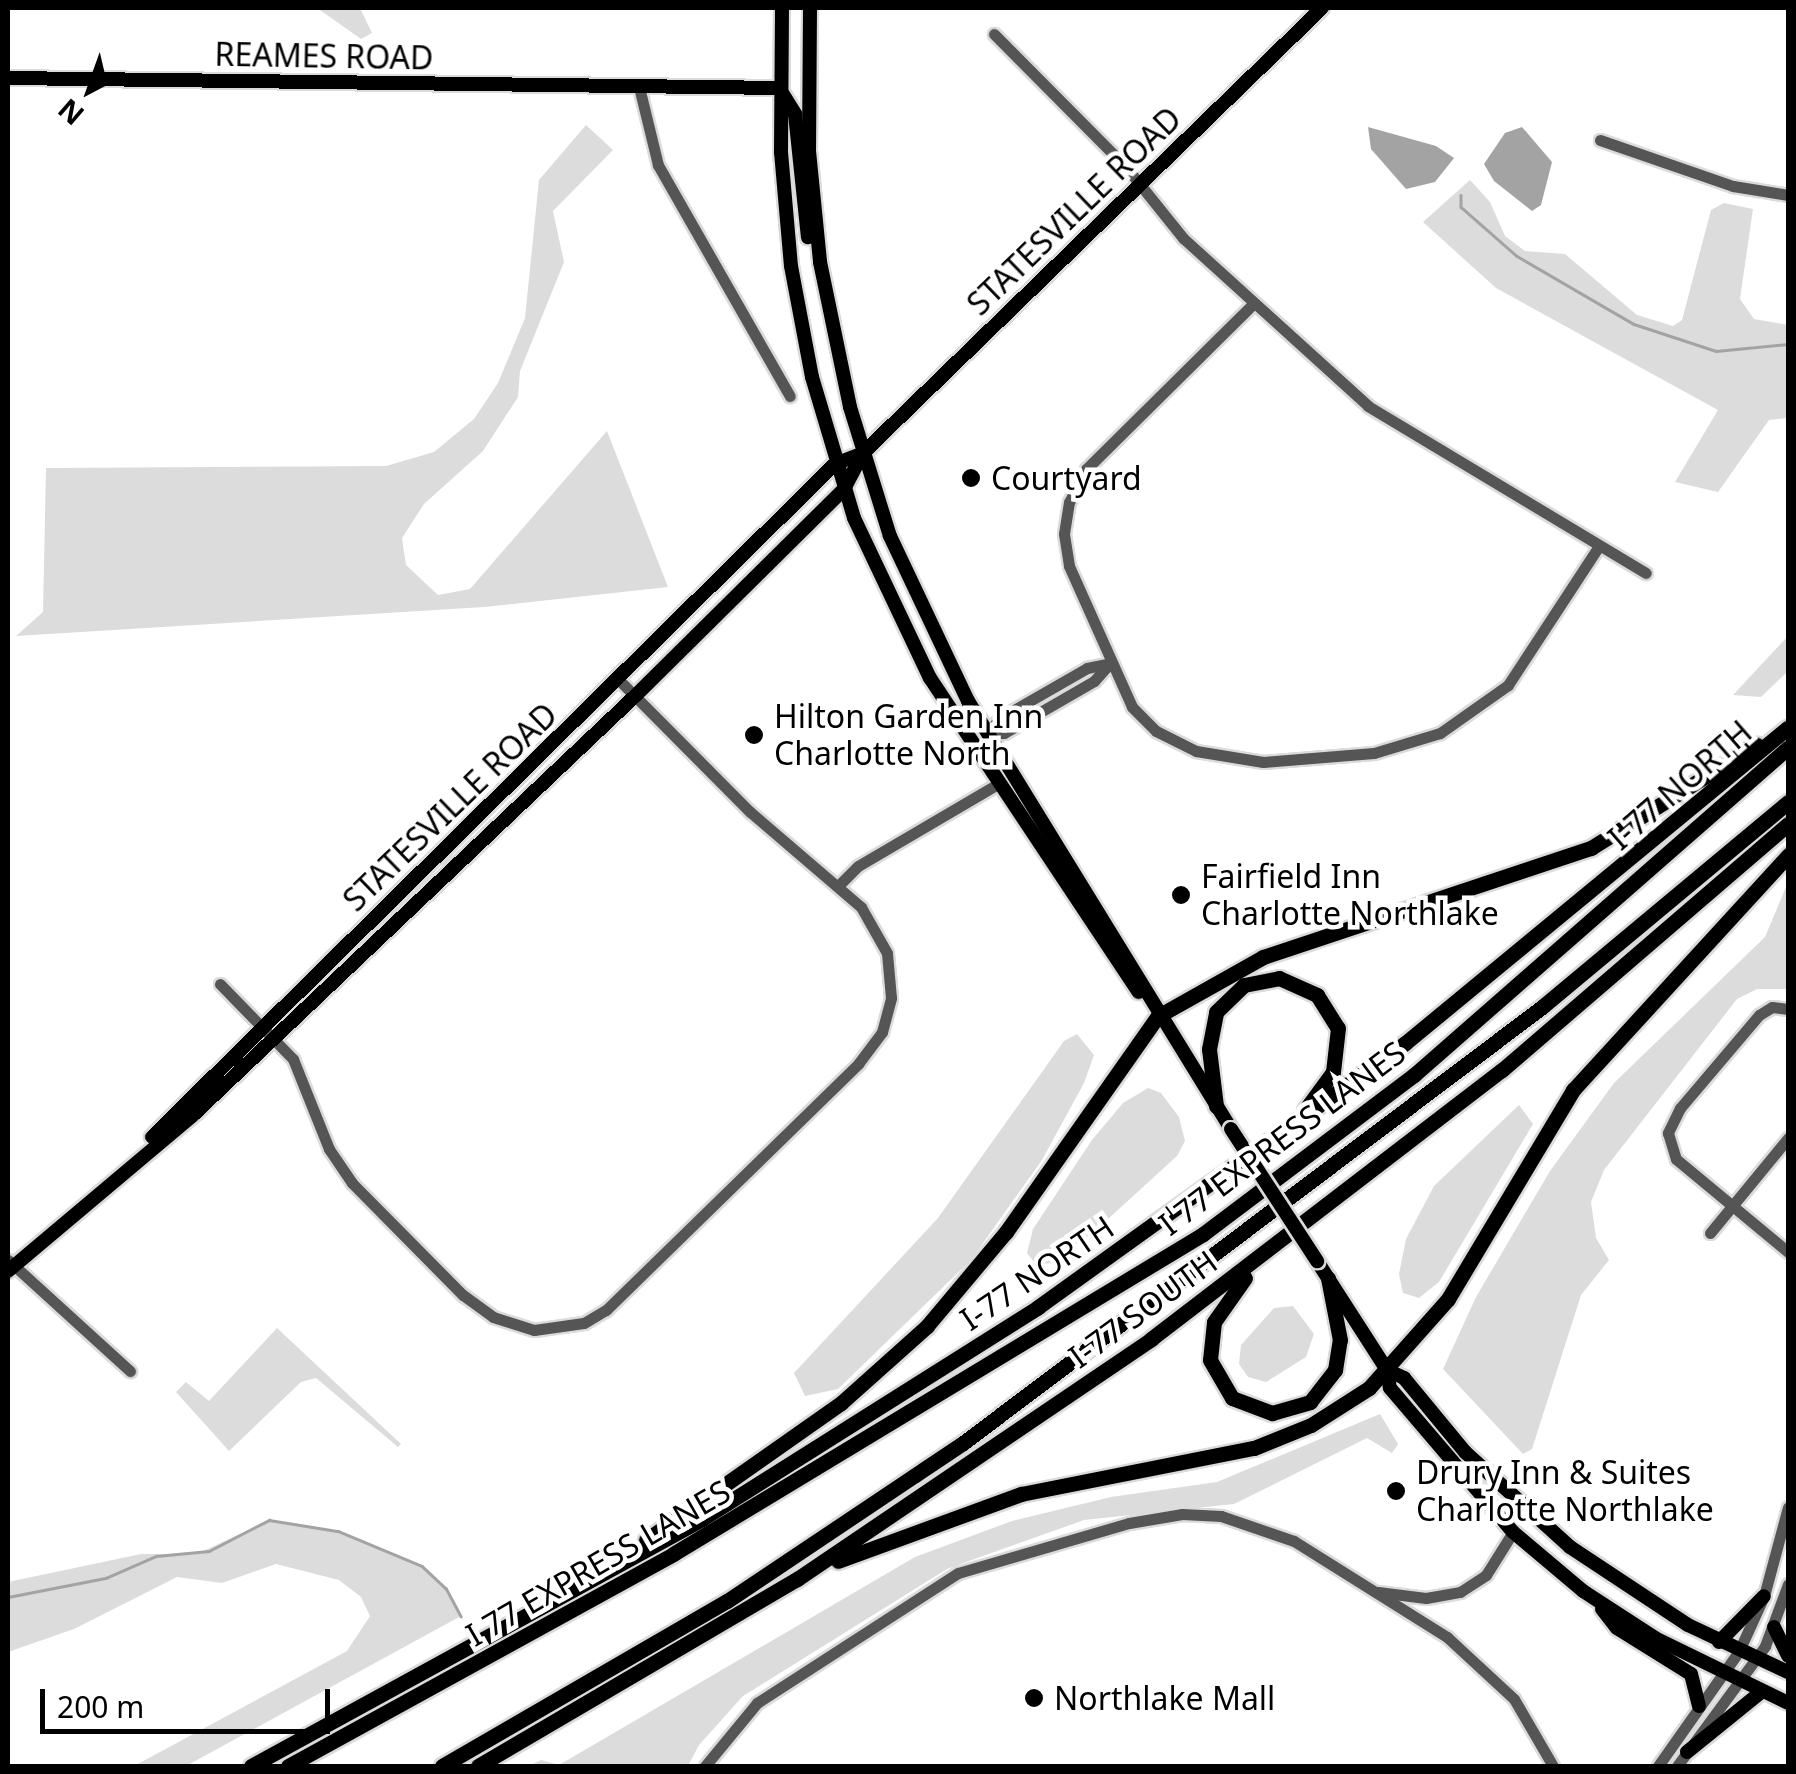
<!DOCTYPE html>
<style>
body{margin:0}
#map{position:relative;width:1796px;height:1774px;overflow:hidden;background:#fff;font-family:"Noto Sans",sans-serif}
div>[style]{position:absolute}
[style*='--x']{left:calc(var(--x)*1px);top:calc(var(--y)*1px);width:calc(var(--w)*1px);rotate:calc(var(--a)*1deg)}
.green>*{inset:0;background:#dcdcdc}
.water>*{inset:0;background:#a3a3a3}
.stream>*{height:2.5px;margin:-1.25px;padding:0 1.25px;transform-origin:1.25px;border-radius:1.25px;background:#a3a3a3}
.roads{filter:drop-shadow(2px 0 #dbdbdb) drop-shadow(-2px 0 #dbdbdb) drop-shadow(0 2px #dbdbdb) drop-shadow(0 -2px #dbdbdb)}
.minor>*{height:11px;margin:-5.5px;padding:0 5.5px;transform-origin:5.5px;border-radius:5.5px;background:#555}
.major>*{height:14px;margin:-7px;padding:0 7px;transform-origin:7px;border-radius:7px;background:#000}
.highway>*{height:15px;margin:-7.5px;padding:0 7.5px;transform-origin:7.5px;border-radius:7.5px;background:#000}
.bridges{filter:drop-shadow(2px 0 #dbdbdb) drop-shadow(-2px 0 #dbdbdb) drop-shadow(0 2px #dbdbdb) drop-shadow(0 -2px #dbdbdb)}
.major-bridge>*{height:14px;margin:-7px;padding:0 7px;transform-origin:7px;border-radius:7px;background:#000}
.dots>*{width:28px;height:28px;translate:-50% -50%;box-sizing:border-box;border:5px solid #fff;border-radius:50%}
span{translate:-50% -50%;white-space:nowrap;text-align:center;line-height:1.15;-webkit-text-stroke:9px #fff;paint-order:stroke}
.street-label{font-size:32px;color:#000}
.poi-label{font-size:32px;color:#000}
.left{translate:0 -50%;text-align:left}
.frame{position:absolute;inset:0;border:10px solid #000;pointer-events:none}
.north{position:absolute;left:40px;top:40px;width:100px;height:100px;-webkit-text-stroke:8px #fff;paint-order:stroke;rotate:221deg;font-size:28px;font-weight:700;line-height:40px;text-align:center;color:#000}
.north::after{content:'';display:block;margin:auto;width:35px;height:45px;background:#000;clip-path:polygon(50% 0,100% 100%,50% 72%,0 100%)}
.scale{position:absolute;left:40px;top:1689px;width:290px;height:45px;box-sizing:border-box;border:5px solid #000;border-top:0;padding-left:12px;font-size:30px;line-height:35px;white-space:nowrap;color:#000;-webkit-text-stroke:8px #fff;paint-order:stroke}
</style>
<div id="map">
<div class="green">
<div style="clip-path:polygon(317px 8px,360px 8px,372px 33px,361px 39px)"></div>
<div style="clip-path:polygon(586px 125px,613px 150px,553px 211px,564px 262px,520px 371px,518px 397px,483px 451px,424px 504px,402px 538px,406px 565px,438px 595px,470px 589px,607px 431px,668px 587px,484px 607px,16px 636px,43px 612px,46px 468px,386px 466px,434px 452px,474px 419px,498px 383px,525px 318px,539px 180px)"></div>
<div style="clip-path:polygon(1470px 180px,1490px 202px,1505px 236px,1525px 251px,1565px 254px,1637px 315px,1673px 326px,1682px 320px,1711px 210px,1724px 203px,1753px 209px,1740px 299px,1754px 319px,1788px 325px,1788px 418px,1769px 420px,1718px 492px,1675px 482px,1718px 410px,1496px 288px,1423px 222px)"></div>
<div style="clip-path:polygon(1788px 636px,1788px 671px,1761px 697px,1733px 695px)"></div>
<div style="clip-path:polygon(1788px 882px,1788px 989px,1757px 989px,1737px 999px,1604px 1170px,1591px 1202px,1596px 1238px,1609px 1260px,1581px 1295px,1532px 1449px,1523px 1454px,1443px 1369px,1476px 1297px,1550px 1171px,1614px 1083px,1765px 937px)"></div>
<div style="clip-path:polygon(1077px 1034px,1094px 1055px,1084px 1083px,1042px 1160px,971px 1260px,838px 1389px,805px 1396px,794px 1373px,938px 1218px,1064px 1041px)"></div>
<div style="clip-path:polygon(1148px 1088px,1161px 1093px,1179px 1117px,1185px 1141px,1177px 1156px,1096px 1230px,1051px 1263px,1036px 1265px,1027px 1253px,1033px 1229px,1092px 1140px,1123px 1103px)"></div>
<div style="clip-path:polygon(1519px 1105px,1533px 1124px,1439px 1282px,1419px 1298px,1403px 1293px,1399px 1274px,1406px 1239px,1434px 1186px)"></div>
<div style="clip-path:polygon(1293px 1306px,1314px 1334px,1306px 1357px,1266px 1382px,1248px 1377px,1239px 1364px,1241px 1345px,1274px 1308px)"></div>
<div style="clip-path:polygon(277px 1328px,401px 1444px,398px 1447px,316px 1378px,301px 1382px,229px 1451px,176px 1392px,186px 1382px,209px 1401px)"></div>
<div style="clip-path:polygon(1380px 1414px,1398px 1444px,1392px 1453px,1367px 1438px,1234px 1504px,1084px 1520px,947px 1569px,743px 1696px,699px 1745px,688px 1766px,529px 1766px,541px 1760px,559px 1765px,915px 1557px,1012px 1521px,1111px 1497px,1217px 1482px)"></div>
<div style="clip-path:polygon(269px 1520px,338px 1531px,422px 1566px,446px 1588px,461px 1616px,186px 1766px,134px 1766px,347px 1651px,370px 1616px,361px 1597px,339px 1580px,276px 1564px,222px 1583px,177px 1577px,74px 1629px,8px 1652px,8px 1582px,141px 1554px,197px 1554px)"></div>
</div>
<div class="water">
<div style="clip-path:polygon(1368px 127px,1436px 146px,1454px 158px,1435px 182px,1406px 189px,1371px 149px)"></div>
<div style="clip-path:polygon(1522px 127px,1552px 162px,1541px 205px,1532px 211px,1494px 181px,1484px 164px,1505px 133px)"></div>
</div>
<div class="stream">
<div style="--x:1461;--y:195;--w:12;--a:90"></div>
<div style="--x:1461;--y:207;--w:74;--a:41.2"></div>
<div style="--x:1517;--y:256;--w:135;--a:30.2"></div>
<div style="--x:1634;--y:324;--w:86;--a:18.2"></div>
<div style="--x:1716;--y:351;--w:72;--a:-5.6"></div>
<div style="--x:8;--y:1597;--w:100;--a:-11"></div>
<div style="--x:106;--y:1578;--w:55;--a:-23.7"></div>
<div style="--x:156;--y:1556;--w:53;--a:-5.4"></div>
<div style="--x:209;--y:1551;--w:68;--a:-27.3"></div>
<div style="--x:269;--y:1520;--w:70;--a:9.1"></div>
<div style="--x:338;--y:1531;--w:91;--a:22.6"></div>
<div style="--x:422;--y:1566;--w:33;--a:43"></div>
<div style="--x:446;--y:1588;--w:32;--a:62"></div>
</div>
<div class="roads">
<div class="minor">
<div style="--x:994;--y:34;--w:187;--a:45.2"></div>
<div style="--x:1126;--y:167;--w:91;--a:51.2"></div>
<div style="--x:1183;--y:238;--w:250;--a:42.2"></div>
<div style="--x:1368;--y:406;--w:324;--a:31"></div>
<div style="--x:639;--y:87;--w:80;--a:76.3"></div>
<div style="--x:658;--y:165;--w:266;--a:60.3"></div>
<div style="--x:1600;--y:140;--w:141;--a:19.1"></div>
<div style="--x:1733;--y:186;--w:56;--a:9.3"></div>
<div style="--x:1254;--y:303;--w:236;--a:135.3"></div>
<div style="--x:1086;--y:469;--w:37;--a:117"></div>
<div style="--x:1069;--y:502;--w:32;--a:99"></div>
<div style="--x:1064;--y:534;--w:32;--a:81"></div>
<div style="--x:1069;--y:566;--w:154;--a:65.9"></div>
<div style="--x:1132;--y:707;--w:34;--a:45"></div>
<div style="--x:1156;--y:731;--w:45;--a:26.6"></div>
<div style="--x:1196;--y:751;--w:68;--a:9.3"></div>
<div style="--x:1263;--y:762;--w:111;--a:-4.6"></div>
<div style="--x:1374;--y:753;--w:69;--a:-16.9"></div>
<div style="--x:1440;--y:733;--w:83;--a:-35.2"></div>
<div style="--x:1508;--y:685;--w:166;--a:-56.8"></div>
<div style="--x:987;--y:734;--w:17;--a:-3"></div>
<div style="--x:1004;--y:733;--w:104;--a:-30"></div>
<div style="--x:1094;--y:681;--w:24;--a:-48"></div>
<div style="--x:987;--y:734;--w:21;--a:-51"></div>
<div style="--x:1000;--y:718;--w:100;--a:-29.9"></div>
<div style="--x:1087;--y:668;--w:24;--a:-12"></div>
<div style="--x:838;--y:886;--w:28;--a:-45"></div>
<div style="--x:858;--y:866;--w:162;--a:-30.4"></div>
<div style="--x:220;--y:984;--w:105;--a:45.8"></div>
<div style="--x:293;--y:1059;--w:97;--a:68.2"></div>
<div style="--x:329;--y:1149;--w:41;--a:55.9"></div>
<div style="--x:352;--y:1183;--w:158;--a:45.3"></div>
<div style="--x:463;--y:1295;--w:37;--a:36"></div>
<div style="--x:493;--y:1317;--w:43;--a:17.6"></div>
<div style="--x:534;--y:1330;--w:50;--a:-8"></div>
<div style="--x:584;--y:1323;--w:26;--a:-31"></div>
<div style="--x:606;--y:1310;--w:352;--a:-44.3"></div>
<div style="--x:858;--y:1064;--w:40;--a:-53"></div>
<div style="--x:882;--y:1032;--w:35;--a:-75"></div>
<div style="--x:891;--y:998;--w:45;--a:-95.1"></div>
<div style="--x:887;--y:953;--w:53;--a:-119.5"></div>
<div style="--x:861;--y:907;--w:146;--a:-139.4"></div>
<div style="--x:750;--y:812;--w:187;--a:-134.8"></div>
<div style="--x:1788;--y:1009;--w:16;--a:-173"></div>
<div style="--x:1772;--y:1007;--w:15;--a:148"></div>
<div style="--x:1759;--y:1015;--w:122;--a:130.3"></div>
<div style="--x:1680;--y:1108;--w:28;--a:116"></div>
<div style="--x:1668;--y:1133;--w:27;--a:73"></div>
<div style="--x:1676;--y:1159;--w:146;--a:39.7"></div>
<div style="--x:1710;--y:1233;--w:123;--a:-50.6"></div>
<div style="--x:8;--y:1260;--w:165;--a:42.3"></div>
<div style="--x:1378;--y:1592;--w:48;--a:7.1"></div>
<div style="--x:1426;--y:1598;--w:35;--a:-10"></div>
<div style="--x:1460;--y:1592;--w:31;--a:-33"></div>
<div style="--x:1486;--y:1575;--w:51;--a:-57.9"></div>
<div style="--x:705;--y:1766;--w:82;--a:-50.5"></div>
<div style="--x:757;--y:1703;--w:239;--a:-32.9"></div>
<div style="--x:958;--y:1573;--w:178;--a:-16.3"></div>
<div style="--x:1129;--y:1523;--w:54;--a:-9.6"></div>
<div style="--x:1182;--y:1514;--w:39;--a:3"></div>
<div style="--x:1221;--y:1516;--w:77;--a:18.9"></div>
<div style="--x:1294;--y:1541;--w:181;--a:32.1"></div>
<div style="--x:1447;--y:1637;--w:91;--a:42.8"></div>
<div style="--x:1514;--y:1699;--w:78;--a:59.8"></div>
<div style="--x:1658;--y:1766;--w:141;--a:-54.8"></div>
<div style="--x:1739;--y:1651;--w:60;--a:-65.6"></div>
<div style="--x:1764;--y:1596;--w:92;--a:-74.9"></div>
<div style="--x:1677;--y:1766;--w:149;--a:-53.7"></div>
<div style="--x:1765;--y:1646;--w:66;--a:-69.6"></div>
</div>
<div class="major">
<div style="--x:782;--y:8;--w:144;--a:90.4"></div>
<div style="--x:781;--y:152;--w:114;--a:85"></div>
<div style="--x:791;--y:266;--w:113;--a:79.3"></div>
<div style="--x:812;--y:377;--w:147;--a:73.4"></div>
<div style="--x:854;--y:518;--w:177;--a:64.6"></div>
<div style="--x:930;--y:678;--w:377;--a:56.4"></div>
<div style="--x:810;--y:8;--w:143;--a:90.4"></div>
<div style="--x:809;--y:151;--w:112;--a:84.3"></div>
<div style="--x:820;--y:262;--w:148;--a:78.3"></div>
<div style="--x:850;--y:407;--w:135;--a:72.8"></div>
<div style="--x:890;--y:536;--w:183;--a:64.7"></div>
<div style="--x:968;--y:701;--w:502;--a:58.43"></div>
<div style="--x:8;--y:78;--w:771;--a:0.74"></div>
<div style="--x:779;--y:88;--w:31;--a:58"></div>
<div style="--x:795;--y:114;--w:124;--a:84"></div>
<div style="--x:152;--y:1137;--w:959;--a:-44.58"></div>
<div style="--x:835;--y:464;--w:30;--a:-21"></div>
<div style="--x:1317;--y:1261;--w:130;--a:57.3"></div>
<div style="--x:1387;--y:1370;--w:18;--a:81"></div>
<div style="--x:1390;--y:1388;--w:189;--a:49.5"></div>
<div style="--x:1513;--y:1532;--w:92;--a:40.1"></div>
<div style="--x:1583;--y:1591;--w:86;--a:33.1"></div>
<div style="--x:1655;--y:1638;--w:148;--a:26"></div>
<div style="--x:8;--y:1271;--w:241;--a:-40.1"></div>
<div style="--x:192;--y:1116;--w:610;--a:-43.47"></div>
<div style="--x:635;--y:696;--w:294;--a:-44.7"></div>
<div style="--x:844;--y:489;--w:41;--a:-62.2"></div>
<div style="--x:863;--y:453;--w:639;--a:-44.11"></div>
<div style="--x:1387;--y:1370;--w:19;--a:25"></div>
<div style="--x:1404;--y:1378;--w:96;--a:50.5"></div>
<div style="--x:1465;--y:1452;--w:142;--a:42.1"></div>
<div style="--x:1570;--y:1547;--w:141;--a:33.5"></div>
<div style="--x:1688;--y:1625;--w:110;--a:25.2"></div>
<div style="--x:1602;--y:1609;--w:24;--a:52"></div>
<div style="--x:1617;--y:1628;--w:87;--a:31.9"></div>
<div style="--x:1691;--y:1674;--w:33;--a:76"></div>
<div style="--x:1774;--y:1627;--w:32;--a:64"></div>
<div style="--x:1719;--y:1642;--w:64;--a:-45.6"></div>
<div style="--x:1687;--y:1752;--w:95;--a:-39"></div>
</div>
<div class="highway">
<div style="--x:1216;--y:1106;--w:57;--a:-97"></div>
<div style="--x:1209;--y:1049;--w:38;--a:-79"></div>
<div style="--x:1216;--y:1012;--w:39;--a:-44"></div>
<div style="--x:1244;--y:985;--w:36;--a:-11"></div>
<div style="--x:1279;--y:978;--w:42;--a:24.1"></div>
<div style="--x:1317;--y:995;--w:39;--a:58"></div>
<div style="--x:1338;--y:1028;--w:44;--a:96.5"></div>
<div style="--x:1333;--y:1072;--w:47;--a:126.4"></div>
<div style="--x:1245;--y:1278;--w:54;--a:125.2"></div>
<div style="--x:1214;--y:1322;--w:38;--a:96"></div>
<div style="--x:1210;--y:1360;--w:44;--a:59.9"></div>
<div style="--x:1232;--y:1398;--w:43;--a:20.6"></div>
<div style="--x:1272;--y:1413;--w:40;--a:-16"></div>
<div style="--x:1310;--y:1402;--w:41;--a:-52"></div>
<div style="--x:1335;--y:1370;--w:30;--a:-81"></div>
<div style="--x:1340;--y:1340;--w:63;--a:-101"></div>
<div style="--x:646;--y:1540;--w:238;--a:-35.1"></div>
<div style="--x:841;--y:1403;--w:115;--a:-41.8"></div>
<div style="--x:927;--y:1326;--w:123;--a:-50"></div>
<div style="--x:1006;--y:1232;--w:264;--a:-54.9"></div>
<div style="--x:1158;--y:1016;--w:120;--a:-29.3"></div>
<div style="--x:1263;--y:957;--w:346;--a:-18.4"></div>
<div style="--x:1591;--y:848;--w:195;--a:-32"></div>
<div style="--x:838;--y:1561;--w:195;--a:-20.1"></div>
<div style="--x:1021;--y:1494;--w:237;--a:-11.2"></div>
<div style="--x:1254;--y:1448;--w:61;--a:-22"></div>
<div style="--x:1311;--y:1425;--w:69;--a:-32.5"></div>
<div style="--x:1369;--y:1388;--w:119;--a:-48.4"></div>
<div style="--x:1448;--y:1299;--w:244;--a:-59.1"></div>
<div style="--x:1573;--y:1090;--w:319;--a:-47.5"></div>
<div style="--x:251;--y:1766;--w:514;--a:-28.71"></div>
<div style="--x:702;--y:1519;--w:397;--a:-32.2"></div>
<div style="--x:1038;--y:1307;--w:451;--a:-35.7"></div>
<div style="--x:1404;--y:1044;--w:497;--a:-39.5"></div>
<div style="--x:288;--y:1766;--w:440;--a:-28.8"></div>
<div style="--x:673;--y:1554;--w:619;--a:-31.12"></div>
<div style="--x:1203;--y:1234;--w:264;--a:-37"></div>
<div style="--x:1414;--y:1075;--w:497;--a:-41.2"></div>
<div style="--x:442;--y:1766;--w:329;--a:-30.1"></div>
<div style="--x:727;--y:1601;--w:284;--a:-33.8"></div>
<div style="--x:963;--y:1443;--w:725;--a:-36.98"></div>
<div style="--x:1542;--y:1007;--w:320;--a:-39.8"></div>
<div style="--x:478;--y:1766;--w:370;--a:-30.4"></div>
<div style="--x:797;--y:1579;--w:428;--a:-34.1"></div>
<div style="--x:1151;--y:1339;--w:442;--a:-37.5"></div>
<div style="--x:1502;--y:1070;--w:377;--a:-40.7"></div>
</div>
</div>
<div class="bridges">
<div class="major-bridge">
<div style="--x:1231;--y:1129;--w:158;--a:56.9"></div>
</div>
</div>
<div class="dots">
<div style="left:971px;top:478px;background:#000"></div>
<div style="left:754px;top:735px;background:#000"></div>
<div style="left:1181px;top:895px;background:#000"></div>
<div style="left:1396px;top:1491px;background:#000"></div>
<div style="left:1034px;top:1698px;background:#000"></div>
</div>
<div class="street-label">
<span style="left:324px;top:56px;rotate:1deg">REAMES ROAD</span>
<span style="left:1074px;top:211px;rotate:-44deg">STATESVILLE ROAD</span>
<span style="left:1680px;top:785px;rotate:-41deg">I-77 NORTH</span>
<span style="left:450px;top:807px;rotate:-44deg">STATESVILLE ROAD</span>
<span style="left:1282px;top:1138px;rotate:-37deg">I 77 EXPRESS LANES</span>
<span style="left:1037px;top:1273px;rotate:-34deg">I-77 NORTH</span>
<span style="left:1143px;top:1309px;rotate:-36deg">I-77 SOUTH</span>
<span style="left:598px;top:1563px;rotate:-30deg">I 77 EXPRESS LANES</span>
</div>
<div class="poi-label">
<span class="left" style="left:991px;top:478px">Courtyard</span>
<span class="left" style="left:774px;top:735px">Hilton Garden Inn<br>Charlotte North</span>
<span class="left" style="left:1201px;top:895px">Fairfield Inn<br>Charlotte Northlake</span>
<span class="left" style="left:1416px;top:1491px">Drury Inn &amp; Suites<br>Charlotte Northlake</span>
<span class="left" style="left:1054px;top:1698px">Northlake Mall</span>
</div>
<div class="frame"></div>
<div class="north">N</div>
<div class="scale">200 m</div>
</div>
